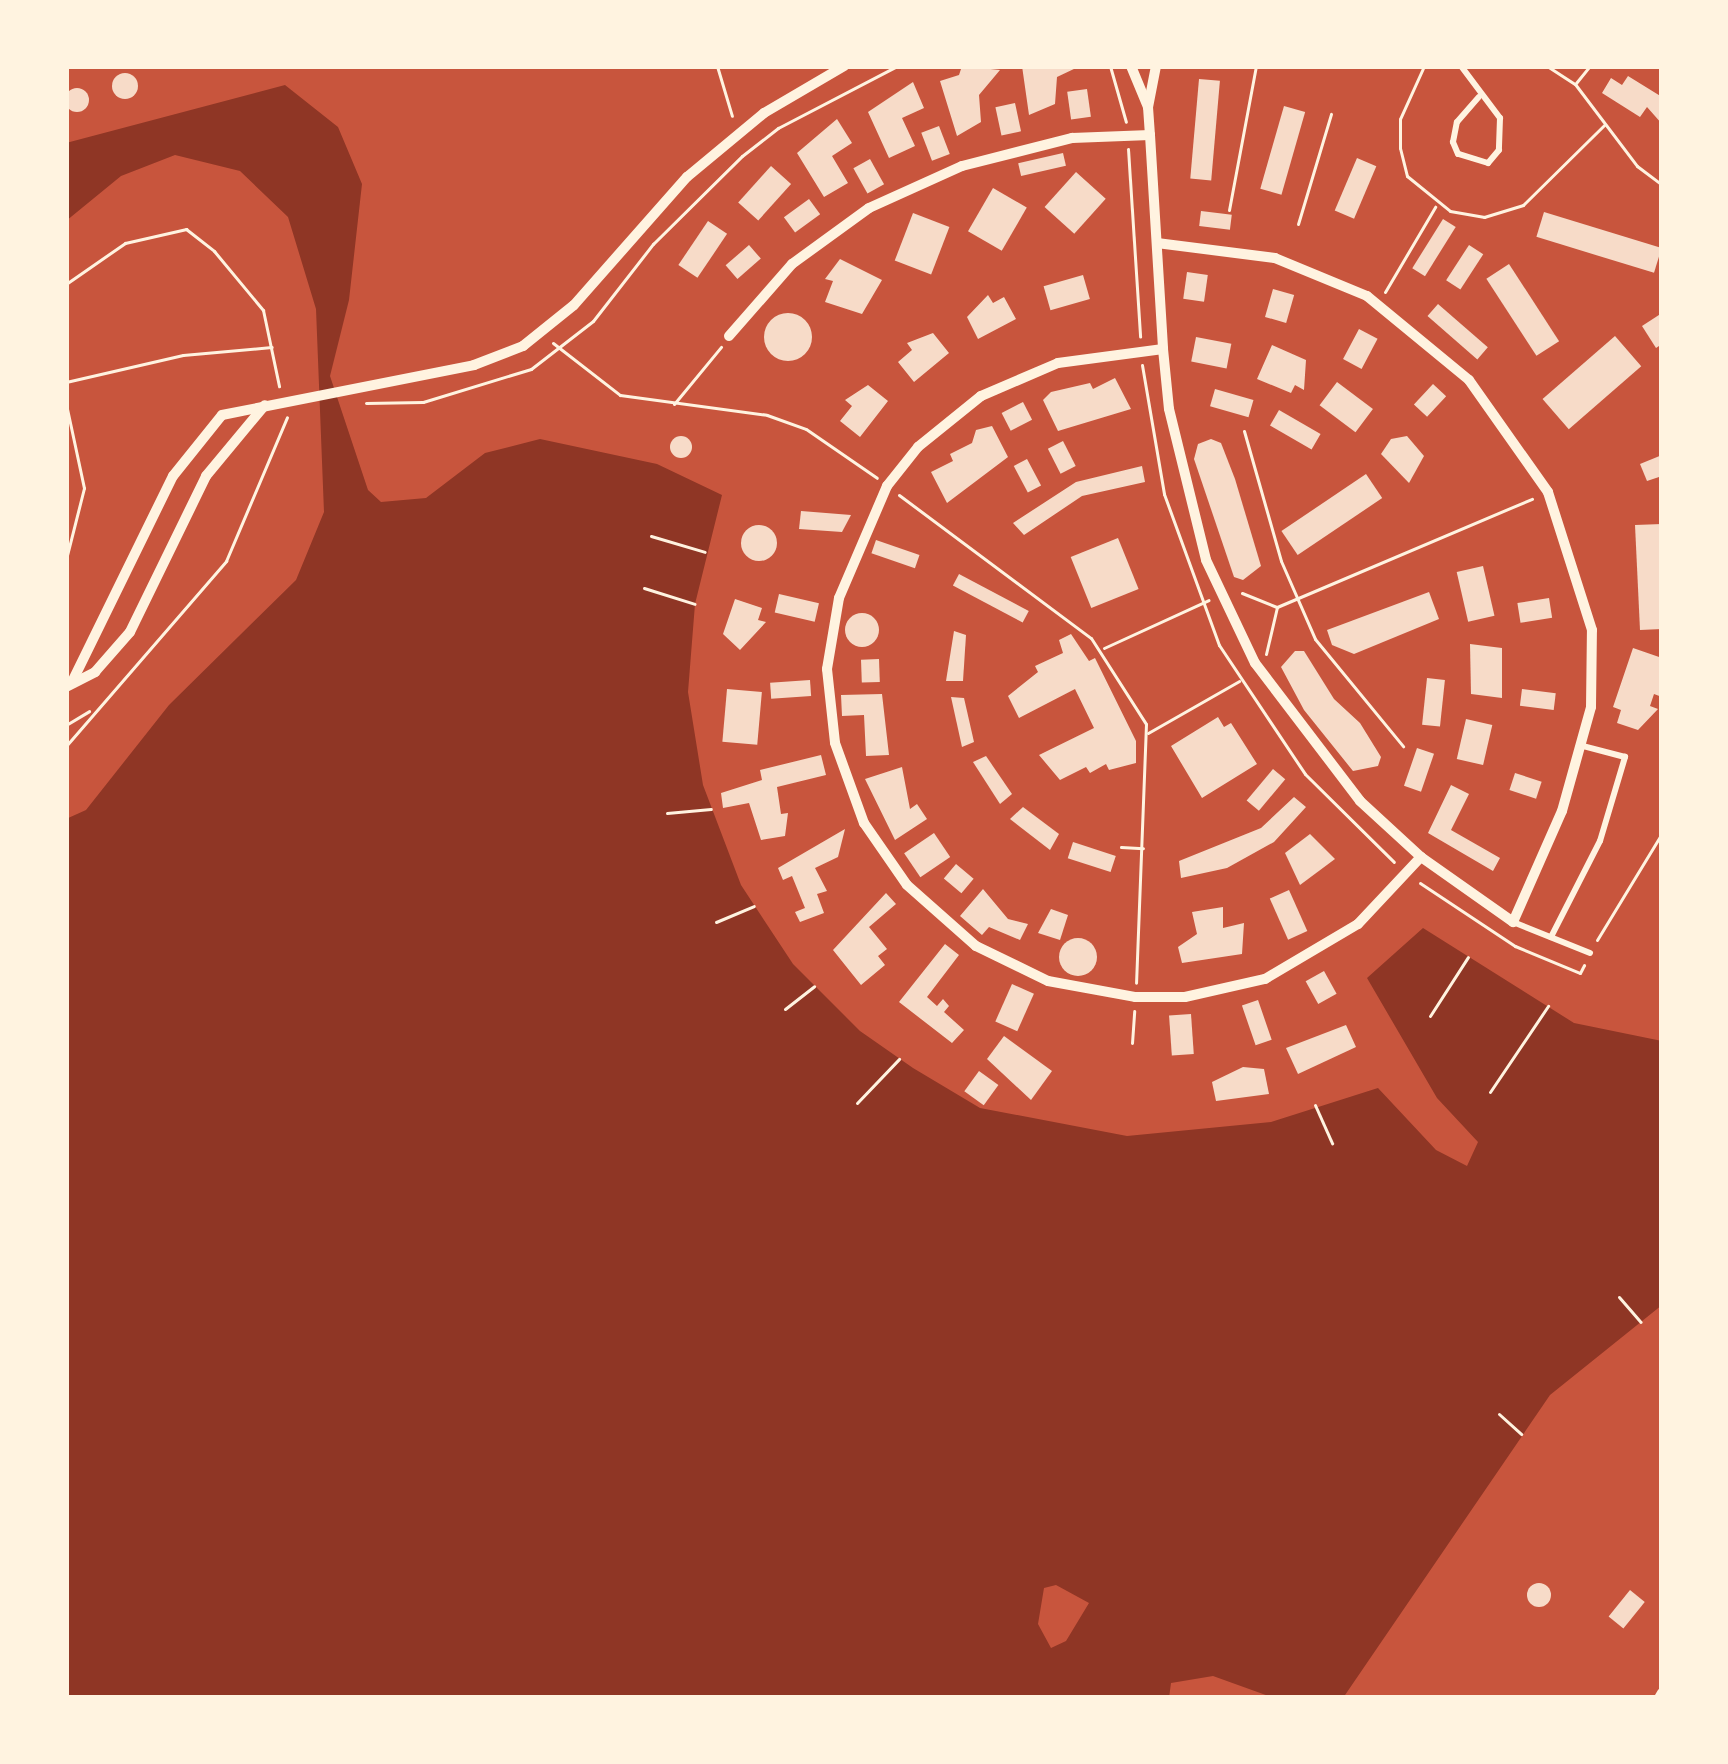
<!DOCTYPE html>
<style>
body{margin:0}
#map{position:relative;width:1728px;height:1764px;overflow:hidden;background:#c8553d;font-family:"IBM Plex Serif",serif}
div>[style]{position:absolute}
[style*='--x']{left:calc(var(--x)*1px);top:calc(var(--y)*1px);width:calc(var(--w)*1px);rotate:calc(var(--a)*1deg)}
.water>*{inset:0;background:#8f3625}
.building>*{inset:0;background:#f7dbc8;transform-origin:0 0}
.round{border-radius:50%}
.path>*{height:3px;margin:-1.5px;padding:0 1.5px;transform-origin:1.5px;border-radius:1.5px;background:#fff3e0}
.service>*{height:6px;margin:-3px;padding:0 3px;transform-origin:3px;border-radius:3px;background:#fff3e0}
.minor>*{height:10px;margin:-5px;padding:0 5px;transform-origin:5px;border-radius:5px;background:#fff3e0}
span{translate:-50% -50%;white-space:nowrap;text-align:center;line-height:1.15;-webkit-text-stroke:10px #fff3e0;paint-order:stroke}
.frame{position:absolute;inset:0;border:69px solid #fff3e0;pointer-events:none}
</style>
<div id="map">
<div class="water">
<div style="clip-path:polygon(evenodd,285px 85px,338px 127px,362px 184px,349px 300px,330px 376px,368px 490px,381px 502px,426px 498px,485px 453px,540px 439px,657px 464px,722px 495px,695px 604px,688px 692px,703px 785px,741px 885px,793px 964px,860px 1031px,913px 1068px,980px 1108px,1127px 1136px,1271px 1122px,1378px 1088px,1436px 1150px,1467px 1166px,1478px 1142px,1437px 1098px,1367px 978px,1423px 928px,1574px 1023px,1662px 1041px,1662px 1305px,1550px 1395px,1343px 1698px,1274px 1698px,1213px 1676px,1171px 1683px,1169px 1698px,66px 1698px,66px 819px,86px 810px,169px 705px,296px 580px,324px 512px,316px 309px,288px 217px,240px 171px,175px 155px,121px 176px,66px 221px,66px 143px,285px 85px,1056px 1585px,1089px 1603px,1066px 1641px,1051px 1648px,1038px 1624px,1044px 1588px,1056px 1585px)"></div>
</div>
<div class="building">
<div style="clip-path:polygon(962px 66px,1000px 70px,979px 95px,981px 122px,957px 136px,940px 81px,959px 75px)"></div>
<div style="clip-path:polygon(1022px 66px,1076px 66px,1076px 68px,1057px 77px,1055px 104px,1029px 115px)"></div>
<div class="round" style="left:112px;top:73px;width:26px;height:26px"></div>
<div style="clip-path:polygon(1628px 76px,1662px 97px,1662px 124px,1647px 107px,1640px 117px,1602px 93px,1611px 78px,1622px 85px)"></div>
<div style="left:1199px;top:79px;width:21px;height:100px;rotate:5deg"></div>
<div style="clip-path:polygon(913px 82px,924px 108px,902px 118px,915px 146px,889px 158px,868px 112px)"></div>
<div class="round" style="left:65px;top:88px;width:24px;height:24px"></div>
<div style="left:1087px;top:89px;width:28px;height:20px;rotate:82deg"></div>
<div style="left:1015px;top:103px;width:29px;height:20px;rotate:78deg"></div>
<div style="left:1284px;top:106px;width:22px;height:86px;rotate:16deg"></div>
<div style="clip-path:polygon(837px 119px,852px 143px,832px 156px,848px 183px,824px 197px,797px 153px)"></div>
<div style="left:939px;top:126px;width:30px;height:19px;rotate:69deg"></div>
<div style="left:1063px;top:153px;width:13px;height:46px;rotate:77deg"></div>
<div style="left:1357px;top:158px;width:21px;height:57px;rotate:23deg"></div>
<div style="left:870px;top:159px;width:29px;height:19px;rotate:61deg"></div>
<div style="left:771px;top:166px;width:27px;height:49px;rotate:42deg"></div>
<div style="left:1076px;top:172px;width:40px;height:47px;rotate:42deg"></div>
<div style="left:993px;top:188px;width:39px;height:50px;rotate:30deg"></div>
<div style="left:809px;top:199px;width:19px;height:31px;rotate:54deg"></div>
<div style="left:1201px;top:211px;width:31px;height:15px;rotate:7deg"></div>
<div style="left:1544px;top:212px;width:123px;height:26px;rotate:17deg"></div>
<div style="left:913px;top:213px;width:39px;height:51px;rotate:21deg"></div>
<div style="left:1443px;top:219px;width:15px;height:58px;rotate:32deg"></div>
<div style="left:708px;top:221px;width:23px;height:53px;rotate:34deg"></div>
<div style="left:749px;top:245px;width:18px;height:31px;rotate:49deg"></div>
<div style="left:1469px;top:245px;width:17px;height:42px;rotate:33deg"></div>
<div style="clip-path:polygon(840px 259px,882px 280px,862px 314px,825px 302px,833px 281px,825px 279px)"></div>
<div style="left:1509px;top:264px;width:92px;height:27px;rotate:57deg"></div>
<div style="left:1187px;top:272px;width:21px;height:27px;rotate:8deg"></div>
<div style="left:1083px;top:275px;width:25px;height:41px;rotate:74deg"></div>
<div style="left:1273px;top:289px;width:22px;height:29px;rotate:16deg"></div>
<div style="clip-path:polygon(988px 295px,993px 303px,1004px 297px,1016px 319px,978px 339px,967px 317px)"></div>
<div style="left:1438px;top:304px;width:66px;height:16px;rotate:41deg"></div>
<div class="round" style="left:764px;top:313px;width:48px;height:48px"></div>
<div style="clip-path:polygon(1662px 313px,1662px 344px,1656px 348px,1642px 326px)"></div>
<div style="left:1359px;top:329px;width:21px;height:34px;rotate:28deg"></div>
<div style="clip-path:polygon(933px 333px,949px 353px,914px 382px,898px 362px,912px 350px,907px 343px)"></div>
<div style="left:1615px;top:336px;width:40px;height:96px;rotate:49deg"></div>
<div style="left:1196px;top:337px;width:36px;height:25px;rotate:11deg"></div>
<div style="clip-path:polygon(1272px 345px,1306px 360px,1304px 390px,1295px 385px,1291px 393px,1257px 379px)"></div>
<div style="clip-path:polygon(1115px 378px,1131px 409px,1058px 431px,1043px 400px,1051px 392px,1090px 383px,1093px 389px)"></div>
<div style="left:1337px;top:382px;width:45px;height:29px;rotate:37deg"></div>
<div style="left:1433px;top:384px;width:18px;height:28px;rotate:43deg"></div>
<div style="clip-path:polygon(868px 385px,888px 401px,860px 437px,840px 421px,852px 406px,845px 400px)"></div>
<div style="left:1215px;top:389px;width:40px;height:18px;rotate:16deg"></div>
<div style="left:1023px;top:402px;width:20px;height:24px;rotate:63deg"></div>
<div style="left:1279px;top:410px;width:48px;height:18px;rotate:30deg"></div>
<div style="clip-path:polygon(992px 426px,1008px 457px,947px 503px,931px 472px,953px 461px,950px 454px,972px 443px,976px 430px)"></div>
<div style="clip-path:polygon(1407px 436px,1424px 456px,1409px 483px,1381px 454px,1391px 439px)"></div>
<div class="round" style="left:670px;top:436px;width:22px;height:22px"></div>
<div style="clip-path:polygon(1211px 439px,1221px 443px,1235px 479px,1261px 566px,1243px 580px,1234px 577px,1194px 459px,1198px 444px)"></div>
<div style="left:1063px;top:441px;width:28px;height:17px;rotate:63deg"></div>
<div style="clip-path:polygon(1662px 455px,1662px 476px,1647px 481px,1640px 464px)"></div>
<div style="left:1027px;top:459px;width:30px;height:15px;rotate:62deg"></div>
<div style="clip-path:polygon(1142px 466px,1145px 482px,1082px 496px,1024px 535px,1013px 523px,1076px 482px)"></div>
<div style="left:1366px;top:474px;width:29px;height:102px;rotate:56deg"></div>
<div style="clip-path:polygon(801px 511px,851px 515px,842px 532px,799px 529px)"></div>
<div style="clip-path:polygon(1662px 524px,1662px 629px,1640px 630px,1635px 525px)"></div>
<div class="round" style="left:741px;top:525px;width:36px;height:36px"></div>
<div style="left:1118px;top:538px;width:55px;height:51px;rotate:68deg"></div>
<div style="left:876px;top:540px;width:46px;height:14px;rotate:19deg"></div>
<div style="left:1483px;top:566px;width:51px;height:27px;rotate:77deg"></div>
<div style="left:959px;top:574px;width:79px;height:13px;rotate:28deg"></div>
<div style="clip-path:polygon(1429px 592px,1439px 619px,1354px 654px,1332px 645px,1327px 630px)"></div>
<div style="left:779px;top:594px;width:41px;height:19px;rotate:13deg"></div>
<div style="left:1549px;top:598px;width:20px;height:32px;rotate:81deg"></div>
<div style="clip-path:polygon(735px 599px,762px 608px,758px 620px,766px 622px,740px 650px,723px 634px)"></div>
<div class="round" style="left:845px;top:613px;width:34px;height:34px"></div>
<div style="clip-path:polygon(954px 631px,966px 635px,963px 681px,946px 681px)"></div>
<div style="clip-path:polygon(1071px 634px,1089px 661px,1095px 658px,1136px 741px,1136px 763px,1109px 770px,1106px 764px,1090px 773px,1086px 767px,1060px 780px,1039px 755px,1094px 728px,1075px 689px,1019px 718px,1008px 696px,1038px 672px,1035px 666px,1063px 653px,1059px 640px)"></div>
<div style="clip-path:polygon(1470px 644px,1502px 648px,1502px 698px,1471px 694px)"></div>
<div style="clip-path:polygon(1633px 648px,1662px 658px,1662px 697px,1654px 694px,1650px 706px,1658px 709px,1638px 730px,1617px 723px,1621px 710px,1613px 707px)"></div>
<div style="clip-path:polygon(1295px 651px,1304px 651px,1334px 699px,1360px 723px,1381px 757px,1378px 766px,1353px 771px,1304px 710px,1281px 667px)"></div>
<div style="left:879px;top:659px;width:23px;height:18px;rotate:88deg"></div>
<div style="left:1427px;top:678px;width:18px;height:47px;rotate:6deg"></div>
<div style="left:810px;top:680px;width:16px;height:40px;rotate:86deg"></div>
<div style="left:727px;top:689px;width:35px;height:53px;rotate:5deg"></div>
<div style="left:1522px;top:689px;width:34px;height:17px;rotate:7deg"></div>
<div style="clip-path:polygon(882px 694px,889px 755px,866px 756px,864px 715px,842px 716px,841px 695px)"></div>
<div style="clip-path:polygon(951px 697px,964px 698px,974px 742px,962px 747px)"></div>
<div style="clip-path:polygon(1218px 717px,1224px 727px,1231px 723px,1257px 764px,1202px 798px,1171px 746px)"></div>
<div style="left:1466px;top:719px;width:27px;height:41px;rotate:13deg"></div>
<div style="left:1417px;top:748px;width:18px;height:40px;rotate:19deg"></div>
<div style="clip-path:polygon(821px 755px,826px 775px,777px 787px,781px 814px,788px 813px,785px 836px,761px 840px,749px 803px,723px 808px,721px 793px,762px 780px,760px 770px)"></div>
<div style="clip-path:polygon(986px 756px,1012px 794px,1000px 804px,973px 762px)"></div>
<div style="clip-path:polygon(902px 767px,910px 809px,917px 804px,927px 819px,895px 840px,865px 779px)"></div>
<div style="left:1273px;top:769px;width:16px;height:41px;rotate:40deg"></div>
<div style="left:1515px;top:773px;width:28px;height:18px;rotate:18deg"></div>
<div style="clip-path:polygon(1451px 785px,1469px 794px,1451px 830px,1500px 858px,1493px 871px,1428px 833px)"></div>
<div style="clip-path:polygon(1294px 797px,1306px 807px,1274px 842px,1227px 868px,1181px 878px,1179px 861px,1261px 828px)"></div>
<div style="clip-path:polygon(1023px 807px,1059px 834px,1050px 850px,1010px 819px)"></div>
<div style="clip-path:polygon(845px 829px,838px 857px,815px 868px,827px 891px,817px 894px,824px 913px,800px 922px,795px 912px,805px 908px,792px 876px,783px 880px,778px 868px)"></div>
<div style="left:934px;top:833px;width:29px;height:36px;rotate:56deg"></div>
<div style="clip-path:polygon(1310px 834px,1335px 859px,1300px 885px,1285px 853px)"></div>
<div style="left:1073px;top:842px;width:45px;height:17px;rotate:18deg"></div>
<div style="left:956px;top:864px;width:23px;height:19px;rotate:40deg"></div>
<div style="clip-path:polygon(983px 889px,1008px 919px,1028px 924px,1020px 940px,989px 927px,982px 935px,960px 916px)"></div>
<div style="left:1289px;top:890px;width:45px;height:21px;rotate:66deg"></div>
<div style="clip-path:polygon(886px 893px,896px 904px,869px 927px,887px 949px,878px 956px,885px 965px,861px 985px,833px 950px)"></div>
<div style="clip-path:polygon(1223px 907px,1223px 928px,1244px 923px,1242px 954px,1182px 963px,1178px 947px,1197px 934px,1192px 912px)"></div>
<div style="clip-path:polygon(1051px 909px,1068px 915px,1060px 940px,1038px 933px)"></div>
<div class="round" style="left:1059px;top:938px;width:38px;height:38px"></div>
<div style="clip-path:polygon(945px 944px,959px 955px,927px 997px,937px 1006px,943px 999px,949px 1006px,944px 1012px,964px 1030px,952px 1043px,899px 1002px)"></div>
<div style="left:1324px;top:971px;width:26px;height:21px;rotate:61deg"></div>
<div style="left:1012px;top:984px;width:24px;height:41px;rotate:24deg"></div>
<div style="left:1258px;top:1000px;width:42px;height:17px;rotate:71deg"></div>
<div style="left:1191px;top:1014px;width:40px;height:22px;rotate:86deg"></div>
<div style="clip-path:polygon(1346px 1025px,1356px 1047px,1298px 1074px,1286px 1048px)"></div>
<div style="clip-path:polygon(1004px 1036px,1052px 1071px,1031px 1100px,987px 1059px)"></div>
<div style="clip-path:polygon(1243px 1067px,1264px 1069px,1269px 1094px,1216px 1101px,1212px 1082px)"></div>
<div style="left:979px;top:1071px;width:24px;height:25px;rotate:36deg"></div>
<div class="round" style="left:1527px;top:1583px;width:24px;height:24px"></div>
<div style="left:1630px;top:1590px;width:19px;height:34px;rotate:39deg"></div>
</div>
<div class="path">
<div style="--x:717;--y:66;--w:52;--a:73.3"></div>
<div style="--x:1110;--y:66;--w:58;--a:74.1"></div>
<div style="--x:1424;--y:66;--w:58;--a:114.4"></div>
<div style="--x:1400;--y:119;--w:29;--a:90"></div>
<div style="--x:1400;--y:148;--w:29;--a:76"></div>
<div style="--x:1407;--y:176;--w:55;--a:39.1"></div>
<div style="--x:1450;--y:211;--w:35;--a:10"></div>
<div style="--x:1484;--y:217;--w:41;--a:-17.1"></div>
<div style="--x:1523;--y:205;--w:114;--a:-44.6"></div>
<div style="--x:1547;--y:66;--w:33;--a:33"></div>
<div style="--x:1575;--y:84;--w:103;--a:52.9"></div>
<div style="--x:1637;--y:166;--w:31;--a:37"></div>
<div style="--x:1576;--y:83;--w:22;--a:-51"></div>
<div style="--x:1128;--y:149;--w:188;--a:86.3"></div>
<div style="--x:1229;--y:210;--w:147;--a:-79.4"></div>
<div style="--x:1298;--y:224;--w:115;--a:-73.3"></div>
<div style="--x:66;--y:284;--w:72;--a:-34.8"></div>
<div style="--x:125;--y:243;--w:63;--a:-12.9"></div>
<div style="--x:186;--y:229;--w:36;--a:38"></div>
<div style="--x:214;--y:251;--w:77;--a:50.3"></div>
<div style="--x:263;--y:310;--w:78;--a:78.1"></div>
<div style="--x:1385;--y:292;--w:99;--a:-59.5"></div>
<div style="--x:553;--y:343;--w:85;--a:37.8"></div>
<div style="--x:620;--y:395;--w:148;--a:7.7"></div>
<div style="--x:767;--y:415;--w:41;--a:19.7"></div>
<div style="--x:806;--y:429;--w:86;--a:34.6"></div>
<div style="--x:1142;--y:365;--w:131;--a:80.3"></div>
<div style="--x:1164;--y:494;--w:161;--a:70"></div>
<div style="--x:1219;--y:645;--w:155;--a:56.3"></div>
<div style="--x:1305;--y:774;--w:125;--a:44.7"></div>
<div style="--x:66;--y:382;--w:120;--a:-13"></div>
<div style="--x:183;--y:355;--w:89;--a:-5.1"></div>
<div style="--x:366;--y:403;--w:57;--a:-1"></div>
<div style="--x:423;--y:402;--w:113;--a:-17"></div>
<div style="--x:531;--y:369;--w:78;--a:-37.7"></div>
<div style="--x:593;--y:321;--w:98;--a:-52.1"></div>
<div style="--x:653;--y:244;--w:125;--a:-44.7"></div>
<div style="--x:742;--y:156;--w:46;--a:-37.9"></div>
<div style="--x:778;--y:128;--w:134;--a:-27.5"></div>
<div style="--x:66;--y:404;--w:86;--a:77.9"></div>
<div style="--x:84;--y:488;--w:73;--a:104.2"></div>
<div style="--x:674;--y:404;--w:74;--a:-50.5"></div>
<div style="--x:1244;--y:431;--w:135;--a:74.1"></div>
<div style="--x:1281;--y:561;--w:85;--a:66.4"></div>
<div style="--x:1315;--y:639;--w:139;--a:50.6"></div>
<div style="--x:899;--y:495;--w:239;--a:36.7"></div>
<div style="--x:1091;--y:638;--w:102;--a:57.4"></div>
<div style="--x:1146;--y:724;--w:259;--a:92.2"></div>
<div style="--x:651;--y:536;--w:56;--a:16.5"></div>
<div style="--x:644;--y:588;--w:53;--a:17.4"></div>
<div style="--x:1242;--y:593;--w:38;--a:22"></div>
<div style="--x:1104;--y:648;--w:115;--a:-24.6"></div>
<div style="--x:1266;--y:654;--w:48;--a:-76.8"></div>
<div style="--x:1277;--y:607;--w:277;--a:-23"></div>
<div style="--x:66;--y:725;--w:27;--a:-31"></div>
<div style="--x:1148;--y:733;--w:105;--a:-29.7"></div>
<div style="--x:66;--y:746;--w:245;--a:-49.1"></div>
<div style="--x:226;--y:561;--w:156;--a:-67"></div>
<div style="--x:667;--y:813;--w:44;--a:-5.2"></div>
<div style="--x:1121;--y:847;--w:22;--a:3"></div>
<div style="--x:1420;--y:883;--w:114;--a:33.6"></div>
<div style="--x:1515;--y:946;--w:70;--a:22.6"></div>
<div style="--x:1580;--y:973;--w:9;--a:-63"></div>
<div style="--x:716;--y:922;--w:41;--a:-22.8"></div>
<div style="--x:1597;--y:940;--w:125;--a:-58.7"></div>
<div style="--x:785;--y:1009;--w:37;--a:-38"></div>
<div style="--x:1430;--y:1016;--w:70;--a:-57.2"></div>
<div style="--x:1132;--y:1043;--w:32;--a:-86"></div>
<div style="--x:1490;--y:1092;--w:104;--a:-56"></div>
<div style="--x:857;--y:1103;--w:61;--a:-46.3"></div>
<div style="--x:1315;--y:1105;--w:42;--a:65.9"></div>
<div style="--x:1619;--y:1297;--w:33;--a:49"></div>
<div style="--x:1499;--y:1414;--w:30;--a:42"></div>
</div>
<div class="service">
<div style="--x:1461;--y:66;--w:65;--a:53.1"></div>
<div style="--x:1500;--y:118;--w:32;--a:92"></div>
<div style="--x:1499;--y:150;--w:17;--a:130"></div>
<div style="--x:1488;--y:163;--w:31;--a:-163"></div>
<div style="--x:1458;--y:154;--w:13;--a:-113"></div>
<div style="--x:1453;--y:142;--w:20;--a:-79"></div>
<div style="--x:1457;--y:122;--w:33;--a:-49"></div>
<div style="--x:1513;--y:922;--w:83;--a:21.9"></div>
<div style="--x:1551;--y:937;--w:108;--a:-63"></div>
<div style="--x:1600;--y:841;--w:88;--a:-73.4"></div>
<div style="--x:1625;--y:757;--w:43;--a:-165.3"></div>
</div>
<div class="minor">
<div style="--x:1131;--y:66;--w:44;--a:67.5"></div>
<div style="--x:1156;--y:66;--w:42;--a:101"></div>
<div style="--x:1148;--y:107;--w:28;--a:86"></div>
<div style="--x:1150;--y:135;--w:214;--a:86.5"></div>
<div style="--x:1163;--y:349;--w:60;--a:84.3"></div>
<div style="--x:1169;--y:409;--w:155;--a:76.2"></div>
<div style="--x:1206;--y:560;--w:114;--a:64.6"></div>
<div style="--x:1255;--y:663;--w:173;--a:52.7"></div>
<div style="--x:1360;--y:801;--w:83;--a:42.6"></div>
<div style="--x:1421;--y:857;--w:113;--a:35.2"></div>
<div style="--x:1513;--y:922;--w:121;--a:-66.2"></div>
<div style="--x:1562;--y:811;--w:108;--a:-74.4"></div>
<div style="--x:1591;--y:707;--w:77;--a:-89.3"></div>
<div style="--x:1592;--y:630;--w:145;--a:-107.7"></div>
<div style="--x:1548;--y:492;--w:137;--a:-125.2"></div>
<div style="--x:1469;--y:380;--w:132;--a:-140.5"></div>
<div style="--x:1367;--y:296;--w:100;--a:-157.6"></div>
<div style="--x:1275;--y:258;--w:119;--a:-172.8"></div>
<div style="--x:729;--y:336;--w:96;--a:-48.8"></div>
<div style="--x:792;--y:264;--w:95;--a:-36"></div>
<div style="--x:869;--y:208;--w:102;--a:-24.3"></div>
<div style="--x:962;--y:166;--w:114;--a:-14.3"></div>
<div style="--x:1072;--y:138;--w:78;--a:-2.2"></div>
<div style="--x:1163;--y:349;--w:106;--a:172.4"></div>
<div style="--x:1058;--y:363;--w:84;--a:156.8"></div>
<div style="--x:981;--y:396;--w:81;--a:141"></div>
<div style="--x:918;--y:447;--w:50;--a:128.5"></div>
<div style="--x:887;--y:486;--w:122;--a:113.2"></div>
<div style="--x:839;--y:598;--w:72;--a:99.6"></div>
<div style="--x:827;--y:669;--w:74;--a:83.8"></div>
<div style="--x:835;--y:743;--w:85;--a:70.1"></div>
<div style="--x:864;--y:823;--w:75;--a:55.3"></div>
<div style="--x:907;--y:885;--w:92;--a:41.5"></div>
<div style="--x:976;--y:946;--w:80;--a:25.9"></div>
<div style="--x:1048;--y:981;--w:88;--a:10.4"></div>
<div style="--x:1135;--y:997;--w:50;--a:0"></div>
<div style="--x:1185;--y:997;--w:82;--a:-12.7"></div>
<div style="--x:1265;--y:979;--w:108;--a:-30.6"></div>
<div style="--x:1358;--y:924;--w:92;--a:-46.8"></div>
<div style="--x:72;--y:682;--w:229;--a:-63.9"></div>
<div style="--x:173;--y:476;--w:78;--a:-51.2"></div>
<div style="--x:222;--y:415;--w:257;--a:-11.2"></div>
<div style="--x:474;--y:365;--w:53;--a:-21.2"></div>
<div style="--x:523;--y:346;--w:65;--a:-38.8"></div>
<div style="--x:574;--y:305;--w:171;--a:-48.6"></div>
<div style="--x:687;--y:177;--w:100;--a:-39.7"></div>
<div style="--x:764;--y:113;--w:93;--a:-30.4"></div>
<div style="--x:66;--y:687;--w:33;--a:-27"></div>
<div style="--x:95;--y:672;--w:53;--a:-48.8"></div>
<div style="--x:130;--y:632;--w:174;--a:-64"></div>
<div style="--x:206;--y:476;--w:92;--a:-50.3"></div>
<div style="--x:1659;--y:1698;--w:6;--a:-59"></div>
</div>
<div class="frame"></div>
</div>
